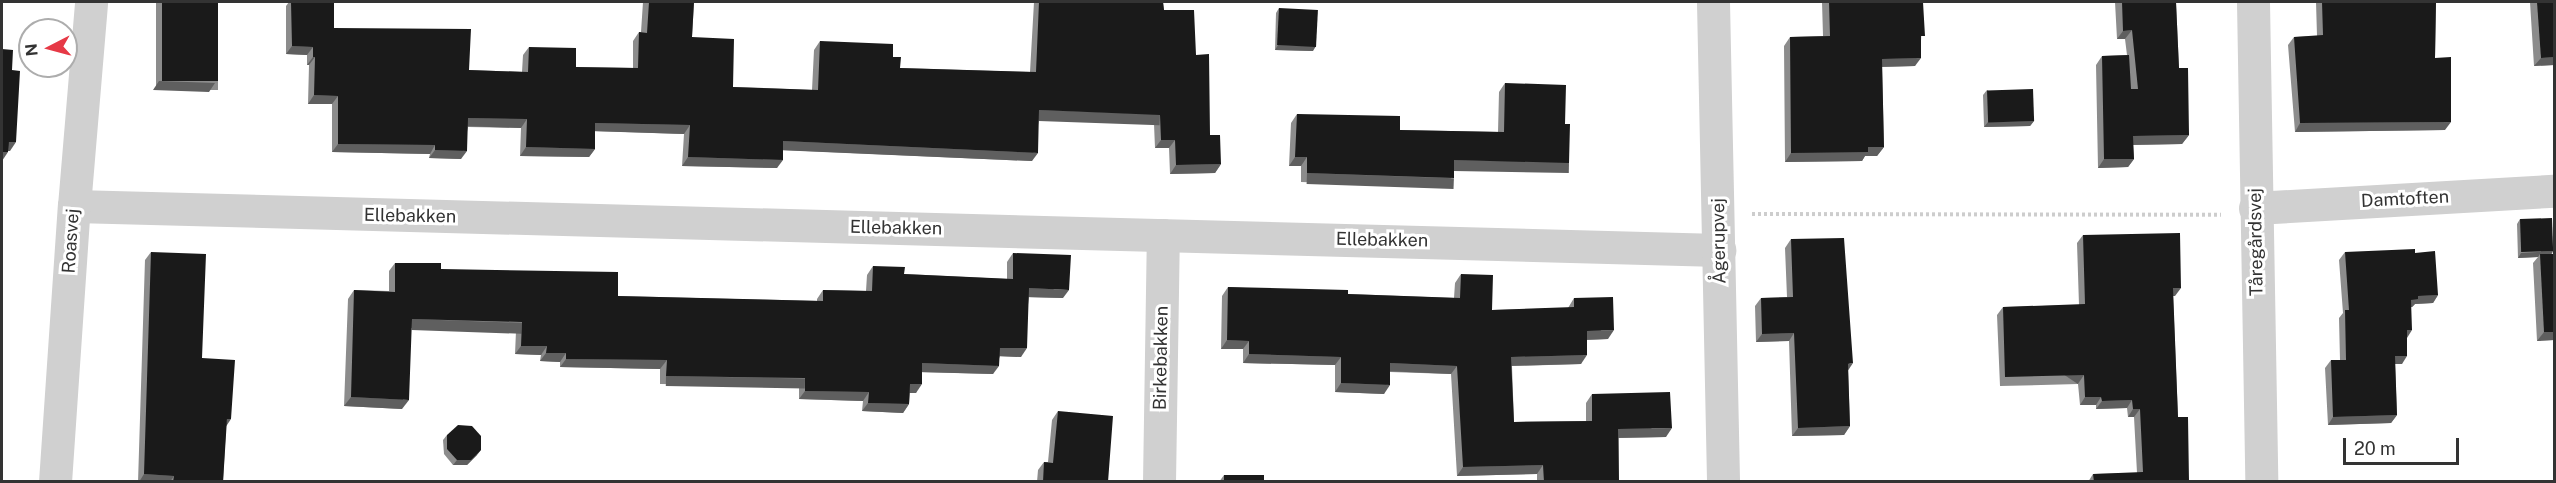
<!DOCTYPE html>
<meta charset="utf-8">
<style>
body{margin:0}
#map{position:relative;width:2556px;height:483px;overflow:hidden;background:#fff;font-family:"Public Sans",sans-serif}
div>[style]{position:absolute}
[style*='--x']{left:calc(var(--x)*1px);top:calc(var(--y)*1px);width:calc(var(--w)*1px);rotate:calc(var(--a)*1deg)}
.path>*{height:4px;margin-top:-2px;transform-origin:0;background:repeating-linear-gradient(90deg,#cdcdcd 0 3px,transparent 0 6px)}
.minor>*{height:33px;margin:-16.5px;padding:0 16.5px;transform-origin:16.5px;border-radius:16.5px;background:#d0d0d0}
.tertiary>*{height:33px;margin:-16.5px;padding:0 16.5px;transform-origin:16.5px;border-radius:16.5px;background:#d0d0d0}
.wall>*{inset:0;background:#8c8c8c;transform-origin:0 0}
.shaded-wall>*{inset:0;background:#5f5f5f;transform-origin:0 0}
.building>*{inset:0;background:#1a1a1a;transform-origin:0 0}
span{translate:-50% -50%;white-space:nowrap;text-align:center;line-height:1.15;-webkit-text-stroke:6px #fff;paint-order:stroke}
.street-label{font-size:18px;color:#333}
.frame{position:absolute;inset:0;border:3px solid #333;pointer-events:none}
.north{position:absolute;left:18px;top:18px;width:60px;height:60px;box-sizing:border-box;background:#fff;border:2px solid #adadad;border-radius:50%;rotate:264deg;font-size:16px;font-weight:700;line-height:24px;text-align:center;color:#333}
.north::after{content:'';display:block;margin:auto;width:21px;height:27px;background:#e63946;clip-path:polygon(50% 0,100% 100%,50% 72%,0 100%)}
.scale{position:absolute;left:2343px;top:438px;width:116px;height:27px;box-sizing:border-box;border:3px solid #333;border-top:0;padding-left:8px;font-size:18px;line-height:21px;white-space:nowrap;color:#333;-webkit-text-stroke:4px #fff;paint-order:stroke}
</style>
<div id="map">
<div class="path">
<div style="--x:1752;--y:214;--w:469;--a:0.1"></div>
</div>
<div class="minor">
<div style="--x:2253;--y:2;--w:480;--a:89"></div>
<div style="--x:74;--y:206;--w:1646;--a:1.53"></div>
<div style="--x:2255;--y:208;--w:299;--a:-3.3"></div>
<div style="--x:55;--y:482;--w:277;--a:-86.1"></div>
<div style="--x:74;--y:206;--w:205;--a:-85.2"></div>
<div style="--x:1159;--y:482;--w:247;--a:-89.1"></div>
</div>
<div class="tertiary">
<div style="--x:1713;--y:2;--w:480;--a:88.8"></div>
</div>
<div class="wall">
<div style="left:156px;top:2px;width:62px;height:88px"></div>
<div style="clip-path:polygon(289px 2px,334px 2px,334px 28px,469px 70px,522px 72px,523px 55px,529px 47px,576px 67px,633px 68px,633px 41px,639px 32px,641px 32px,643px 2px,694px 2px,692px 37px,733px 87px,812px 90px,814px 50px,820px 41px,893px 57px,900px 68px,1030px 72px,1034px 2px,1163px 2px,1164px 10px,1196px 55px,1210px 135px,1221px 164px,1215px 173px,1170px 174px,1169px 148px,1155px 148px,1154px 124px,1039px 119px,1032px 161px,783px 150px,777px 168px,682px 166px,684px 134px,595px 131px,595px 149px,589px 157px,520px 156px,521px 128px,468px 127px,461px 159px,429px 158px,430px 154px,332px 152px,332px 104px,308px 104px,309px 65px,307px 65px,307px 55px,286px 54px,286px 6px)"></div>
<div style="clip-path:polygon(1822px 2px,1923px 2px,1921px 41px,1915px 66px,1882px 67px,1884px 147px,1877px 156px,1865px 156px,1862px 161px,1785px 162px,1784px 46px,1790px 37px,1823px 36px)"></div>
<div style="clip-path:polygon(2115px 2px,2176px 2px,2179px 68px,2189px 135px,2182px 144px,2133px 145px,2134px 159px,2128px 167px,2098px 168px,2096px 65px,2102px 56px,2127px 55px,2125px 39px,2117px 39px)"></div>
<div style="clip-path:polygon(2316px 2px,2436px 2px,2435px 58px,2445px 130px,2295px 132px,2288px 45px,2294px 37px,2317px 36px)"></div>
<div style="clip-path:polygon(2530px 2px,2554px 2px,2554px 65px,2534px 66px)"></div>
<div style="clip-path:polygon(1279px 8px,1313px 51px,1275px 50px,1276px 13px)"></div>
<div style="clip-path:polygon(1505px 83px,1562px 172px,1454px 169px,1448px 187px,1301px 182px,1301px 166px,1289px 166px,1291px 123px,1297px 114px,1400px 130px,1498px 132px,1499px 92px)"></div>
<div style="clip-path:polygon(1987px 90px,2034px 121px,2030px 126px,1984px 127px,1983px 95px)"></div>
<div style="clip-path:polygon(2520px 219px,2553px 251px,2552px 254px,2554px 340px,2537px 341px,2533px 263px,2538px 257px,2518px 258px,2517px 224px)"></div>
<div style="clip-path:polygon(2083px 235px,2175px 296px,2173px 296px,2178px 417px,2189px 482px,2088px 482px,2093px 474px,2137px 473px,2134px 417px,2128px 417px,2127px 408px,2096px 409px,2096px 405px,2080px 405px,2078px 384px,2000px 386px,1997px 315px,2003px 307px,2079px 305px,2077px 243px)"></div>
<div style="clip-path:polygon(1791px 239px,1848px 370px,1850px 426px,1844px 435px,1792px 436px,1789px 341px,1756px 342px,1755px 306px,1761px 298px,1787px 297px,1785px 248px)"></div>
<div style="clip-path:polygon(151px 252px,202px 358px,226px 427px,223px 482px,138px 482px,145px 260px)"></div>
<div style="clip-path:polygon(2345px 252px,2415px 253px,2438px 295px,2433px 303px,2415px 304px,2412px 307px,2411px 307px,2407px 337px,2402px 364px,2395px 364px,2397px 415px,2391px 423px,2328px 425px,2325px 368px,2331px 360px,2340px 360px,2339px 318px,2343px 313px,2339px 260px)"></div>
<div style="clip-path:polygon(1013px 253px,1063px 298px,1029px 297px,1021px 357px,1000px 356px,993px 374px,922px 372px,916px 393px,910px 393px,909px 404px,903px 413px,862px 411px,863px 401px,799px 399px,799px 386px,660px 384px,660px 369px,560px 367px,560px 362px,540px 361px,541px 355px,515px 354px,516px 331px,411px 328px,402px 409px,344px 406px,348px 299px,354px 290px,389px 291px,389px 271px,395px 263px,618px 296px,817px 301px,817px 299px,823px 290px,866px 291px,867px 275px,873px 266px,904px 274px,1007px 279px,1007px 262px)"></div>
<div style="clip-path:polygon(1461px 274px,1492px 310px,1568px 308px,1574px 298px,1608px 339px,1587px 340px,1581px 364px,1512px 366px,1514px 422px,1586px 421px,1586px 403px,1592px 394px,1666px 437px,1619px 438px,1619px 482px,1537px 482px,1537px 474px,1457px 476px,1451px 374px,1390px 372px,1384px 394px,1335px 392px,1335px 365px,1243px 363px,1243px 349px,1221px 349px,1222px 296px,1228px 287px,1348px 294px,1454px 298px,1455px 283px)"></div>
<div style="clip-path:polygon(1058px 411px,1108px 482px,1037px 482px,1038px 470px,1044px 462px,1048px 462px,1052px 420px)"></div>
<div style="clip-path:polygon(447px 435px,477px 455px,467px 465px,453px 465px,444px 454px,443px 440px)"></div>
<div style="clip-path:polygon(1224px 475px,1264px 482px,1219px 482px)"></div>
</div>
<div class="shaded-wall">
<div style="clip-path:polygon(2132px 30px,2125px 39px,2117px 39px,2123px 31px)"></div>
<div style="clip-path:polygon(1278px 45px,1316px 46px,1313px 51px,1275px 50px)"></div>
<div style="clip-path:polygon(292px 46px,313px 47px,307px 55px,286px 54px)"></div>
<div style="clip-path:polygon(313px 57px,315px 57px,309px 65px,307px 65px)"></div>
<div style="clip-path:polygon(2554px 57px,2554px 65px,2534px 66px,2541px 58px)"></div>
<div style="clip-path:polygon(1921px 58px,1915px 66px,1876px 67px,1882px 59px)"></div>
<div style="clip-path:polygon(159px 81px,215px 83px,209px 92px,153px 90px)"></div>
<div style="clip-path:polygon(314px 95px,338px 96px,332px 104px,308px 104px)"></div>
<div style="left:1039px;top:110px;width:121px;height:11px;rotate:2deg"></div>
<div style="clip-path:polygon(468px 118px,527px 119px,521px 128px,462px 126px)"></div>
<div style="clip-path:polygon(2034px 121px,2030px 126px,1984px 127px,1988px 122px)"></div>
<div style="clip-path:polygon(2451px 122px,2445px 130px,2295px 132px,2300px 123px)"></div>
<div style="clip-path:polygon(595px 123px,690px 125px,684px 134px,589px 131px)"></div>
<div style="clip-path:polygon(2189px 135px,2182px 144px,2127px 145px,2133px 136px)"></div>
<div style="clip-path:polygon(1161px 140px,1175px 140px,1169px 148px,1155px 148px)"></div>
<div style="clip-path:polygon(783px 141px,1038px 153px,1032px 161px,777px 150px)"></div>
<div style="clip-path:polygon(9px 142px,16px 142px,10px 151px,3px 151px)"></div>
<div style="clip-path:polygon(338px 144px,435px 145px,430px 154px,332px 152px)"></div>
<div style="clip-path:polygon(526px 147px,595px 149px,589px 157px,520px 156px)"></div>
<div style="clip-path:polygon(1868px 147px,1884px 147px,1877px 156px,1865px 156px,1862px 161px,1785px 162px,1791px 153px)"></div>
<div style="clip-path:polygon(435px 150px,467px 151px,461px 159px,429px 158px)"></div>
<div style="clip-path:polygon(2px 152px,8px 152px,2px 161px)"></div>
<div style="clip-path:polygon(688px 157px,783px 160px,777px 168px,682px 166px)"></div>
<div style="clip-path:polygon(1295px 157px,1307px 157px,1301px 166px,1289px 166px)"></div>
<div style="clip-path:polygon(2104px 159px,2134px 159px,2128px 167px,2098px 168px)"></div>
<div style="left:1454px;top:160px;width:115px;height:11px;rotate:1deg"></div>
<div style="clip-path:polygon(1221px 164px,1215px 173px,1170px 174px,1176px 165px)"></div>
<div style="left:1307px;top:173px;width:147px;height:11px;rotate:2deg"></div>
<div style="clip-path:polygon(2553px 251px,2550px 256px,2540px 254px,2538px 257px,2518px 258px,2521px 253px)"></div>
<div style="clip-path:polygon(1029px 288px,1069px 290px,1063px 298px,1023px 297px)"></div>
<div style="clip-path:polygon(2173px 288px,2181px 288px,2175px 296px,2167px 296px)"></div>
<div style="clip-path:polygon(2438px 295px,2433px 303px,2415px 304px,2412px 307px,2405px 308px,2411px 300px,2418px 296px)"></div>
<div style="left:412px;top:319px;width:110px;height:11px;rotate:2deg"></div>
<div style="clip-path:polygon(1614px 330px,1608px 339px,1581px 340px,1587px 331px)"></div>
<div style="clip-path:polygon(2407px 330px,2412px 330px,2407px 338px)"></div>
<div style="clip-path:polygon(2544px 332px,2554px 332px,2554px 340px,2537px 341px)"></div>
<div style="clip-path:polygon(1794px 333px,1789px 341px,1756px 342px,1762px 334px)"></div>
<div style="clip-path:polygon(1227px 340px,1249px 341px,1243px 349px,1221px 349px)"></div>
<div style="clip-path:polygon(521px 346px,547px 346px,541px 355px,515px 354px)"></div>
<div style="clip-path:polygon(1000px 348px,1027px 348px,1021px 357px,994px 356px)"></div>
<div style="clip-path:polygon(546px 353px,566px 353px,560px 362px,540px 361px)"></div>
<div style="clip-path:polygon(1249px 354px,1341px 357px,1335px 365px,1243px 363px)"></div>
<div style="clip-path:polygon(1587px 355px,1581px 364px,1505px 366px,1511px 357px)"></div>
<div style="clip-path:polygon(2395px 356px,2407px 356px,2402px 364px,2389px 364px)"></div>
<div style="clip-path:polygon(566px 359px,667px 360px,660px 369px,560px 367px)"></div>
<div style="clip-path:polygon(922px 363px,999px 366px,993px 374px,916px 372px)"></div>
<div style="clip-path:polygon(1390px 363px,1457px 366px,1451px 374px,1384px 371px)"></div>
<div style="clip-path:polygon(1853px 363px,1847px 372px,1848px 364px)"></div>
<div style="left:2084px;top:375px;width:11px;height:79px;rotate:124deg"></div>
<div style="left:666px;top:376px;width:139px;height:10px;rotate:1deg"></div>
<div style="clip-path:polygon(1341px 383px,1390px 385px,1384px 394px,1335px 392px)"></div>
<div style="clip-path:polygon(910px 384px,922px 384px,916px 393px,904px 393px)"></div>
<div style="clip-path:polygon(805px 391px,869px 392px,863px 401px,799px 399px)"></div>
<div style="clip-path:polygon(351px 397px,409px 400px,402px 409px,344px 406px)"></div>
<div style="clip-path:polygon(2085px 397px,2101px 397px,2096px 405px,2080px 405px)"></div>
<div style="clip-path:polygon(2132px 400px,2127px 408px,2096px 409px,2102px 401px)"></div>
<div style="clip-path:polygon(868px 403px,909px 404px,903px 413px,862px 411px)"></div>
<div style="clip-path:polygon(2133px 409px,2140px 409px,2134px 417px,2128px 417px)"></div>
<div style="clip-path:polygon(2397px 415px,2391px 423px,2328px 425px,2333px 417px)"></div>
<div style="clip-path:polygon(227px 419px,231px 419px,225px 428px)"></div>
<div style="clip-path:polygon(1850px 426px,1844px 435px,1792px 436px,1798px 428px)"></div>
<div style="clip-path:polygon(1672px 428px,1666px 437px,1612px 438px,1618px 429px)"></div>
<div style="clip-path:polygon(481px 450px,477px 455px,467px 465px,453px 465px,457px 460px)"></div>
<div style="clip-path:polygon(1543px 465px,1537px 474px,1457px 476px,1463px 467px)"></div>
<div style="clip-path:polygon(144px 474px,174px 476px,170px 482px,139px 482px)"></div>
</div>
<div class="building">
<div style="left:162px;top:2px;width:56px;height:79px"></div>
<div style="clip-path:polygon(291px 2px,334px 2px,334px 28px,471px 29px,469px 70px,528px 72px,529px 47px,576px 48px,576px 67px,638px 68px,639px 32px,647px 33px,649px 2px,694px 2px,692px 37px,734px 39px,733px 87px,818px 90px,820px 41px,893px 44px,893px 57px,901px 57px,900px 68px,1036px 72px,1039px 2px,1163px 2px,1164px 10px,1194px 10px,1196px 55px,1209px 54px,1210px 135px,1220px 135px,1221px 164px,1176px 165px,1175px 140px,1161px 140px,1160px 115px,1039px 110px,1038px 153px,783px 141px,783px 160px,688px 157px,690px 125px,595px 123px,595px 149px,526px 147px,527px 119px,468px 118px,467px 151px,435px 150px,435px 145px,338px 144px,338px 96px,314px 95px,315px 57px,313px 57px,313px 47px,292px 46px)"></div>
<div style="clip-path:polygon(1829px 2px,1923px 2px,1925px 36px,1921px 36px,1921px 58px,1882px 59px,1884px 147px,1868px 147px,1868px 152px,1791px 153px,1790px 37px,1830px 36px)"></div>
<div style="clip-path:polygon(2122px 2px,2176px 2px,2179px 68px,2188px 68px,2189px 135px,2133px 136px,2134px 159px,2104px 159px,2102px 56px,2129px 55px,2131px 89px,2138px 89px,2132px 30px,2123px 31px)"></div>
<div style="clip-path:polygon(2322px 2px,2436px 2px,2435px 58px,2451px 57px,2451px 122px,2300px 123px,2294px 37px,2323px 35px)"></div>
<div style="clip-path:polygon(2537px 2px,2554px 2px,2554px 57px,2541px 58px)"></div>
<div style="left:1279px;top:8px;width:39px;height:37px;rotate:3deg"></div>
<div style="clip-path:polygon(2px 49px,13px 50px,12px 70px,20px 71px,16px 142px,9px 142px,8px 152px,2px 152px)"></div>
<div style="clip-path:polygon(1505px 83px,1566px 85px,1565px 124px,1570px 124px,1569px 163px,1454px 160px,1454px 178px,1307px 173px,1307px 157px,1295px 157px,1297px 114px,1400px 116px,1400px 130px,1504px 132px)"></div>
<div style="left:2033px;top:89px;width:32px;height:46px;rotate:88deg"></div>
<div style="left:2552px;top:218px;width:33px;height:32px;rotate:88deg"></div>
<div style="clip-path:polygon(2180px 233px,2181px 288px,2173px 288px,2178px 417px,2188px 417px,2189px 482px,2094px 482px,2093px 474px,2143px 472px,2140px 409px,2133px 409px,2132px 400px,2102px 401px,2101px 397px,2085px 397px,2084px 375px,2005px 377px,2003px 307px,2085px 304px,2083px 235px)"></div>
<div style="clip-path:polygon(1844px 238px,1853px 363px,1848px 364px,1850px 426px,1798px 428px,1794px 333px,1762px 334px,1761px 298px,1793px 297px,1791px 239px)"></div>
<div style="clip-path:polygon(2415px 249px,2415px 253px,2435px 251px,2438px 295px,2418px 296px,2418px 299px,2411px 300px,2412px 330px,2407px 330px,2407px 356px,2395px 356px,2397px 415px,2333px 417px,2331px 360px,2346px 360px,2345px 310px,2349px 310px,2345px 252px)"></div>
<div style="clip-path:polygon(151px 252px,206px 254px,202px 358px,235px 360px,231px 419px,227px 419px,223px 482px,173px 482px,174px 476px,144px 474px)"></div>
<div style="clip-path:polygon(1013px 253px,1071px 255px,1069px 290px,1029px 288px,1027px 348px,1000px 348px,999px 366px,922px 363px,922px 384px,910px 384px,909px 404px,868px 403px,869px 392px,805px 391px,805px 378px,666px 376px,667px 360px,566px 359px,566px 353px,546px 353px,547px 346px,521px 346px,522px 322px,412px 319px,409px 400px,351px 397px,354px 290px,395px 292px,395px 263px,441px 263px,441px 269px,618px 272px,618px 296px,823px 301px,823px 290px,872px 291px,873px 266px,905px 267px,904px 274px,1013px 279px)"></div>
<div style="clip-path:polygon(2540px 254px,2554px 254px,2554px 332px,2544px 332px)"></div>
<div style="clip-path:polygon(1461px 274px,1493px 275px,1492px 310px,1574px 307px,1574px 298px,1613px 297px,1614px 330px,1587px 331px,1587px 355px,1511px 357px,1514px 422px,1592px 421px,1592px 394px,1670px 392px,1672px 428px,1618px 429px,1619px 482px,1544px 482px,1543px 465px,1463px 467px,1457px 366px,1390px 363px,1390px 385px,1341px 383px,1341px 357px,1249px 354px,1249px 341px,1227px 340px,1228px 287px,1348px 290px,1348px 294px,1460px 298px)"></div>
<div style="clip-path:polygon(1058px 411px,1113px 416px,1108px 482px,1043px 482px,1044px 462px,1053px 463px)"></div>
<div style="clip-path:polygon(458px 425px,472px 426px,481px 436px,481px 450px,471px 460px,457px 460px,447px 449px,447px 435px)"></div>
<div style="left:1224px;top:475px;width:40px;height:7px"></div>
</div>
<div class="street-label">
<span style="left:2405px;top:199px;rotate:-3deg">Damtoften</span>
<span style="left:410px;top:216px;rotate:1deg">Ellebakken</span>
<span style="left:896px;top:228px;rotate:1deg">Ellebakken</span>
<span style="left:1382px;top:240px;rotate:1deg">Ellebakken</span>
<span style="left:71px;top:241px;rotate:-86deg">Roasvej</span>
<span style="left:1719px;top:241px;rotate:-91deg">Ågerupvej</span>
<span style="left:2256px;top:242px;rotate:-91deg">Tåregårdsvej</span>
<span style="left:1161px;top:358px;rotate:-89deg">Birkebakken</span>
</div>
<div class="frame"></div>
<div class="north">N</div>
<div class="scale">20 m</div>
</div>
